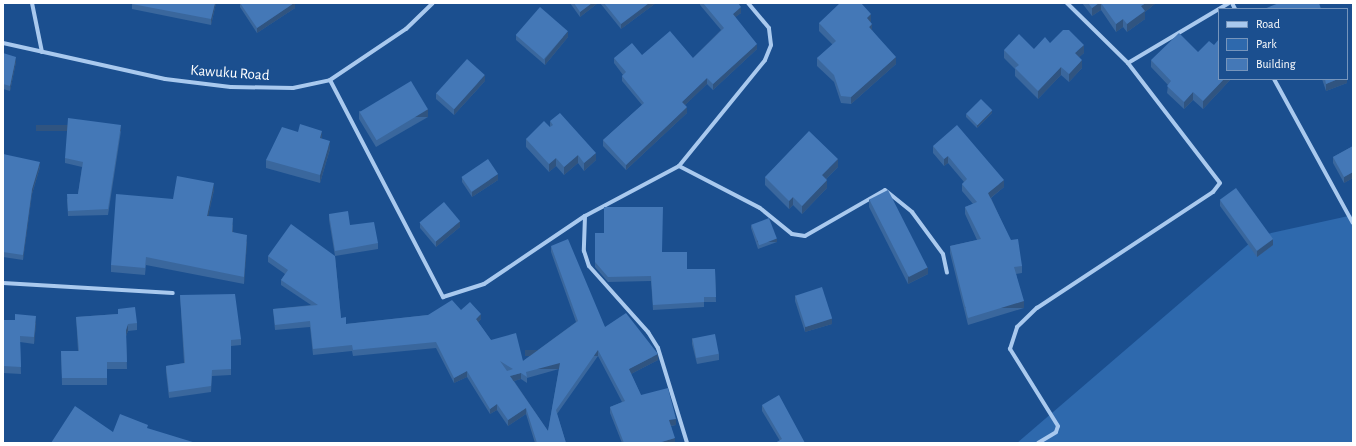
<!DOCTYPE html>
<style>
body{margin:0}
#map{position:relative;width:1356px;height:446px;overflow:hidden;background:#1b4f8f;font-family:"Alegreya Sans",sans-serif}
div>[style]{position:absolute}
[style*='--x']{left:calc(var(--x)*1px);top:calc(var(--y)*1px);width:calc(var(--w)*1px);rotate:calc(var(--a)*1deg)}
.green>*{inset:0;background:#2e69ad}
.minor>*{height:4px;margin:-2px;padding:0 2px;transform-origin:2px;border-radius:2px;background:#a9c9ee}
.wall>*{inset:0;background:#3a679d}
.shaded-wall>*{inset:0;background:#305480;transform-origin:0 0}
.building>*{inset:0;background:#4478b7;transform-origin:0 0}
span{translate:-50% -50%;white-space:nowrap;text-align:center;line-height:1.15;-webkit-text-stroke:3px #1b4f8f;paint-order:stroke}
.street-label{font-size:15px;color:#fff}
.frame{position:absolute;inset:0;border:4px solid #fff;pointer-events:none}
.legend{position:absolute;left:1218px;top:8px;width:130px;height:72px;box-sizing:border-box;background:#1b4f8f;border:1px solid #7695bc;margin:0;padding:5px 7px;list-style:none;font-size:12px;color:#fff}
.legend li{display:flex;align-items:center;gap:8px;height:20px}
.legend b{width:20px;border:1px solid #7695bc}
</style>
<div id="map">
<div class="green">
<div style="clip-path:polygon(1353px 215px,1353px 443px,1017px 443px,1258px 236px)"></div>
</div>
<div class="minor">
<div style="--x:32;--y:3;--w:50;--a:78.5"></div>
<div style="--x:1232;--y:3;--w:7;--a:63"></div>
<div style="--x:3;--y:43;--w:166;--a:12.5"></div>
<div style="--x:165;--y:79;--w:66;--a:6.9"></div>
<div style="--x:231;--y:87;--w:62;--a:0.9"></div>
<div style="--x:293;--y:88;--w:38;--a:-12"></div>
<div style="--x:330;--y:80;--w:92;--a:-33.9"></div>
<div style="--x:406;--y:29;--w:37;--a:-44"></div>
<div style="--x:1128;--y:63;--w:117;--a:-30.7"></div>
<div style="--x:1274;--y:79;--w:164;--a:61.3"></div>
<div style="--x:330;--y:80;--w:245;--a:62.5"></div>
<div style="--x:443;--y:297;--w:43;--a:-17.6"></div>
<div style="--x:484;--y:284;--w:122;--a:-34"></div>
<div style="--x:585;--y:216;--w:106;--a:-28"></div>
<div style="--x:679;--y:166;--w:136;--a:-50.9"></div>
<div style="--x:765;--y:60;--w:16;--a:-68"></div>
<div style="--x:771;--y:45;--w:17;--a:-97"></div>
<div style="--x:769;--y:28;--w:33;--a:-130"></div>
<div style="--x:679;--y:166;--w:91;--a:27.4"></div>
<div style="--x:760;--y:208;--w:41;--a:39.1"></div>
<div style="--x:792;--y:234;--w:13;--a:9"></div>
<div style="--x:805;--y:236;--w:92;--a:-29.9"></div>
<div style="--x:885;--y:190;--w:35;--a:39"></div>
<div style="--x:912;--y:212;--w:52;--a:53.6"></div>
<div style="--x:943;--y:254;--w:19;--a:78"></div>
<div style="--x:585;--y:216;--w:35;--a:92"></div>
<div style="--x:584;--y:251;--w:16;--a:72"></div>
<div style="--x:589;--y:266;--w:89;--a:48.2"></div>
<div style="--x:648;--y:332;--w:19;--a:58"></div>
<div style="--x:658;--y:348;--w:99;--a:73"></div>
<div style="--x:3;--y:283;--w:170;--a:3.4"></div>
<div style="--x:1038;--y:443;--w:21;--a:-31"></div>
<div style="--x:1056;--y:432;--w:6;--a:-72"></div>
<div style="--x:1058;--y:426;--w:91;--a:-121.9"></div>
<div style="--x:1010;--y:349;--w:23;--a:-72"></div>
<div style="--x:1017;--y:327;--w:28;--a:-44"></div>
<div style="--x:1037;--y:308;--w:211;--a:-33.4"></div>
<div style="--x:1213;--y:192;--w:11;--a:-52"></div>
<div style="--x:1220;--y:183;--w:151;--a:-127.5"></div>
<div style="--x:1128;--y:63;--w:86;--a:-135.5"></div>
</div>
<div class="wall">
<div style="clip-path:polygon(3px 3px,12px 3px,3px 4px)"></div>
<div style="clip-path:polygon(216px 3px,211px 25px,132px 9px,132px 4px)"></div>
<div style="clip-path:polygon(240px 3px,295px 3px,295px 8px,257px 33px,240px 7px)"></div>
<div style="clip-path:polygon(570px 3px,598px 3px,580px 17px)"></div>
<div style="clip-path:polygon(600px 3px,656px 3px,621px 29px)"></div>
<div style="clip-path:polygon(700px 3px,738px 3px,741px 13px,735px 17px,757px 49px,713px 90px,707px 84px,685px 105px,687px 113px,626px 170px,603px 146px,603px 140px,642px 105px,622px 81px,622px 76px,623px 75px,614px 63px,614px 58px,642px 55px,693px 58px,721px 30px,700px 5px)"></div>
<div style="clip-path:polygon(1082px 3px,1156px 3px,1145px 12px,1145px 19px,1127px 32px,1123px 27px,1116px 32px,1101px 10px,1092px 16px)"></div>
<div style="clip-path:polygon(871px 21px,870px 22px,872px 30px,896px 64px,851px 104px,841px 103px,834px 82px,817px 66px,817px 58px,833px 45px,819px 31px,819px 23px)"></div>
<div style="clip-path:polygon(516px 35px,568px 37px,545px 65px,516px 40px)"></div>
<div style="clip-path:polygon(1050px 43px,1084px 53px,1079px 57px,1082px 68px,1069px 82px,1061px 75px,1038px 99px,1015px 76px,1015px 69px,1004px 58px,1004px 50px,1034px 49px)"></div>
<div style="clip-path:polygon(3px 53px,16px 62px,10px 91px,3px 89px)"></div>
<div style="clip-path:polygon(1151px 60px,1219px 79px,1231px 79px,1203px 109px,1193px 100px,1184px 109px,1167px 93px,1168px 85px,1151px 67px)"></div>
<div style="clip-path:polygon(1322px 79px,1347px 79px,1347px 83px,1326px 91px)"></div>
<div style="clip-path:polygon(485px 81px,454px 115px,436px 99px,436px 93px)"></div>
<div style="clip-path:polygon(359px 111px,428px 117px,376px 147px,359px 119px)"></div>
<div style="clip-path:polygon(992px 113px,977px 128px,966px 117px,966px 114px)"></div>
<div style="clip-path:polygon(550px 121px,596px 160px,584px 171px,578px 163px,564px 175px,556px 166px,549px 172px,526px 147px,526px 139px,550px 127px)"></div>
<div style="clip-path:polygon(121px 131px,108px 215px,68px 216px,67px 199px,78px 194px,82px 167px,65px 163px,65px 158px)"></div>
<div style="clip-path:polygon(322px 139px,330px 149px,320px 183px,266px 168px,266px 160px)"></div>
<div style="clip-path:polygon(933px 146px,1004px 187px,991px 198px,1022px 266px,1022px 273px,1016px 274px,1024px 308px,968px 325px,950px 253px,950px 246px,977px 240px,965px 214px,965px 207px,973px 204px,962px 191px,962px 184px,964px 182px,948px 163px,944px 166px,933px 153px)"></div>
<div style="clip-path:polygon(1353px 146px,1353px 178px,1344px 183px,1333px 163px,1333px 157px)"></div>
<div style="clip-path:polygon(3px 154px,40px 167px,32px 194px,23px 260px,3px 257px)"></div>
<div style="clip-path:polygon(838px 167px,826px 179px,827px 188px,802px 214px,793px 205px,789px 209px,765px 185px,765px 177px)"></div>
<div style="clip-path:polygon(462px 177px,498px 180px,472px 197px,462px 182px)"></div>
<div style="clip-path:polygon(214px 190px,208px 216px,233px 225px,233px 232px,247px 242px,244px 284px,146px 265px,145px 275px,111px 272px,111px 265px,173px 199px)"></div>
<div style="clip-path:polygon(869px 199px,928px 274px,908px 284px,869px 207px)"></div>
<div style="clip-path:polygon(1220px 200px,1273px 245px,1257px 257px,1220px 206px)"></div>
<div style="clip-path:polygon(evenodd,329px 214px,378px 243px,378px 249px,335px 256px,341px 318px,346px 324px,428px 315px,461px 310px,481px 319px,478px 322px,491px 340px,523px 361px,576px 322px,551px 252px,551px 246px,605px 327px,658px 360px,631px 374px,641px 395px,676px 425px,671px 426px,675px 443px,622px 443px,610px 413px,610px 407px,622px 402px,598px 356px,557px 414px,566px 443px,535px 443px,526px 414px,508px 426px,497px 410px,490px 414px,467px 377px,454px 383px,436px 348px,353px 356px,352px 351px,313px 355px,310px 327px,275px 330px,273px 309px,311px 305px,281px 285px,281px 280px,285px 274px,268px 262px,268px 256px,335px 256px,329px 220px,329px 214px,559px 369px,548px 431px,514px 381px,521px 379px,527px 383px,527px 378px,559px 369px)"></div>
<div style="clip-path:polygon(420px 223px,460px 227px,436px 247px,420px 228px)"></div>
<div style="clip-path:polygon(751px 225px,777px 242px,758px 249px,751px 228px)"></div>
<div style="clip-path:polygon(595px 233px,662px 252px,687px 269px,715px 269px,716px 302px,704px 302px,704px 307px,653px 310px,651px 281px,608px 282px,595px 267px)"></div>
<div style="clip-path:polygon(180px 295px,241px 339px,241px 345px,231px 346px,231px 375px,212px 376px,211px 392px,169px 398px,166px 372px,166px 366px,184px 363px)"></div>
<div style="clip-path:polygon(795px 295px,832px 324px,805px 332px,795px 301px)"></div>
<div style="clip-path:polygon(118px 309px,137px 323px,137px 330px,128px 331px,126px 336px,127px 369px,107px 369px,107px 385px,62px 385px,61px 351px,78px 351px,76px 317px,118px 314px)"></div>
<div style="clip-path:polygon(3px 320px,36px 323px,34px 344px,20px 342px,21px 374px,3px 373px)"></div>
<div style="clip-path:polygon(692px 338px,719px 354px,719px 360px,697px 364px,692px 344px)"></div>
<div style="clip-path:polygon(762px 405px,805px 443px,780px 441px,762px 411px)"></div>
</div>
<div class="shaded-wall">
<div style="clip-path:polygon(215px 3px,216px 3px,211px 25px,211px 19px)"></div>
<div style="clip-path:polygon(294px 3px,295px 3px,295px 8px,257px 33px,257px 28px)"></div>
<div style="clip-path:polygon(592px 3px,598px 3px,580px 17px,580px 12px)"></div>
<div style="clip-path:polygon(649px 3px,656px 3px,621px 29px,621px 24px)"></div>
<div style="clip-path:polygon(1099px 3px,1101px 3px,1101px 10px,1092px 16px,1092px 8px)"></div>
<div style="clip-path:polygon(1146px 3px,1156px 3px,1145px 12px,1145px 19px,1127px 32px,1127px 24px,1141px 6px)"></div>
<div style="clip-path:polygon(741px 7px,741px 13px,733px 19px,733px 14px)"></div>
<div style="clip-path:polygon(871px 14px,871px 21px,867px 26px,867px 18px)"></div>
<div style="clip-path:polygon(1123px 19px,1123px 27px,1116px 32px,1116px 24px)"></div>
<div style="clip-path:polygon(872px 24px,872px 31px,869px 27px)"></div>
<div style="clip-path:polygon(568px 31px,568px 37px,545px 65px,545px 59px)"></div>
<div style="clip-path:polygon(757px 44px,757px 49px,713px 90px,713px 84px)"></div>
<div style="clip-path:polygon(1084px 45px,1084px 53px,1075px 61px,1075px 53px)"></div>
<div style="clip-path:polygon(16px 57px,16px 62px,10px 91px,10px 86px)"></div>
<div style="clip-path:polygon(896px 57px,896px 64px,851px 104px,851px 97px)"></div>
<div style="clip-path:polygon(1082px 60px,1082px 68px,1069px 82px,1069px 74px)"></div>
<div style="clip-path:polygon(1061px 67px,1061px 75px,1038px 99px,1038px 91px)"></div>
<div style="clip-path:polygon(485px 75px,485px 81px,454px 115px,454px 109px)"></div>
<div style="clip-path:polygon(1347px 75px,1347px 83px,1326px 91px,1326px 84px,1338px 79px,1347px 79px)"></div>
<div style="clip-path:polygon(707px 78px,707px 84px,682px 108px,682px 102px)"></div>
<div style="clip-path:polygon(1224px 79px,1231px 79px,1203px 109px,1203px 101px)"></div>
<div style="clip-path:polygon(1193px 92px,1193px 100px,1184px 109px,1184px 102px)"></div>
<div style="clip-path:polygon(687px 107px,687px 113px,626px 170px,626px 165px)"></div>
<div style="left:428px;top:109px;width:8px;height:60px;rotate:90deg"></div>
<div style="clip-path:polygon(992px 110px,992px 113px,977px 128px,977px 125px)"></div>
<div style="left:121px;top:125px;width:6px;height:85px;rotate:90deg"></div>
<div style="clip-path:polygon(322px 131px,322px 139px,320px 138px)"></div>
<div style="clip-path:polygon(330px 141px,330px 149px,320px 183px,320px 175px)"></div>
<div style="clip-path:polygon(596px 153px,596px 160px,584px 171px,584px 163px)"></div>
<div style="clip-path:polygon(578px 155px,578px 163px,564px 175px,564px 167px)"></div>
<div style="clip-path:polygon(948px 156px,948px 163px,944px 166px,944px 159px)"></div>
<div style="clip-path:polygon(556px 158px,556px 166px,549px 172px,549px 164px)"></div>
<div style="clip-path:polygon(838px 159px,838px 167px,822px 183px,822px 175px)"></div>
<div style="clip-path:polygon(40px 162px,40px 167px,32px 194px,23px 260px,23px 255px,32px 189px)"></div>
<div style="clip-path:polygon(1353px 172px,1353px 178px,1344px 183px,1344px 177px)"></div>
<div style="clip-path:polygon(498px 174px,498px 180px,472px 197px,472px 192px)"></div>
<div style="clip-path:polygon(827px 180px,827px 188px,802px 214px,802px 206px)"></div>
<div style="clip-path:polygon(1004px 180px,1004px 187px,988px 200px,988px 193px)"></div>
<div style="clip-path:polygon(214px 183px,214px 190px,207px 223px,207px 216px)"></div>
<div style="clip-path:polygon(793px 197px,793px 205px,789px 209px,789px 201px)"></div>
<div style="clip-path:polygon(233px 218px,233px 225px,232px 239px,232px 232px)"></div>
<div style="clip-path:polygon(460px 221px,460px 227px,436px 247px,436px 241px)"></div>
<div style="clip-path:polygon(247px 235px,247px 242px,244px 284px,244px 277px)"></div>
<div style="left:777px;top:239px;width:3px;height:20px;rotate:90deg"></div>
<div style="clip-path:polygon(1273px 239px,1273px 245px,1257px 257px,1257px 251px)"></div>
<div style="clip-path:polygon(928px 267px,928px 274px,908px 284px,908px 276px)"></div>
<div style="left:1024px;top:301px;width:7px;height:59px;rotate:90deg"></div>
<div style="clip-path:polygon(481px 314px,481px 319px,476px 325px,476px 319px)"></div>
<div style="clip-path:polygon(36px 316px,36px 323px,34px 344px,34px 337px)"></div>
<div style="clip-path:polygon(832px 318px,832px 324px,805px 332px,805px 327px)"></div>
<div style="clip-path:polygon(128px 324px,128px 331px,126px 336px,126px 330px)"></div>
<div style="left:598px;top:350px;width:6px;height:73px;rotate:90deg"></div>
<div style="clip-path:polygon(658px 354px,658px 360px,629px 375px,629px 369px)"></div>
<div style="left:560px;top:363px;width:6px;height:35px;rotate:90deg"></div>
<div style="clip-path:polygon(467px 371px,467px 377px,454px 383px,454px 378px)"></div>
<div style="clip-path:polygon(521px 373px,521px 379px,510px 382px,510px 376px)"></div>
<div style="clip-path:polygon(497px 404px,497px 410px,490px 414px,490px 409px)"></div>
<div style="clip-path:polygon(526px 408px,526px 414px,508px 426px,508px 420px)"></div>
<div style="clip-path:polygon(676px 419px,676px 425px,669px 426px,669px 420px)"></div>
<div style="clip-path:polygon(675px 438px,675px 443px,658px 443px)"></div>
</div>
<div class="building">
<div style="clip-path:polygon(132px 3px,215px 3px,211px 19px,132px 4px)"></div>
<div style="clip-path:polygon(240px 3px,294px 3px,257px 28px)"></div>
<div style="clip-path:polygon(574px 3px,592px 3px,580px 12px)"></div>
<div style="clip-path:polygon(604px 3px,649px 3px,621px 24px)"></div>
<div style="clip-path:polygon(703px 3px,738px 3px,741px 7px,733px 14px,757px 44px,713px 84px,707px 78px,682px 102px,687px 107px,626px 165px,603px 140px,644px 103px,622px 76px,626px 72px,614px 58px,632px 43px,642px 55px,670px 31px,693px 58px,724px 28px)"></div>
<div style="clip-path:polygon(840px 3px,861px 3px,871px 14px,867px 18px,872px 24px,869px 27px,896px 57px,851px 97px,841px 96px,834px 75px,817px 58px,836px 41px,819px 23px)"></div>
<div style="clip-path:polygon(1088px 3px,1099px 3px,1092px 8px)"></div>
<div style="clip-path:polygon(1101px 3px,1146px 3px,1141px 6px,1145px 11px,1127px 24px,1123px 19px,1116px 24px)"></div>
<div style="clip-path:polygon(1279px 3px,1319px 3px,1321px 9px,1264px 9px)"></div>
<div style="left:540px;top:7px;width:37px;height:37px;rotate:41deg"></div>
<div style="clip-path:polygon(1063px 30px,1069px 30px,1084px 45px,1075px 53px,1082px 60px,1069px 74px,1061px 67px,1038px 91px,1015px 68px,1019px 65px,1004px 50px,1019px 34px,1034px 49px,1045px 37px,1050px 43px)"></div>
<div style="clip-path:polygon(1179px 33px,1198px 52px,1209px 41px,1214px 45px,1219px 39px,1219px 79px,1224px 79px,1203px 101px,1193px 92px,1184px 102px,1167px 86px,1171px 81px,1151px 60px)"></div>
<div style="clip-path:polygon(3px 53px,16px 57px,10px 86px,3px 84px)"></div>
<div style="left:467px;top:59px;width:24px;height:46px;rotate:42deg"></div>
<div style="clip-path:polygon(1325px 79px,1338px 79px,1326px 84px)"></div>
<div style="left:411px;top:81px;width:33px;height:60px;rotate:59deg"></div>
<div style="left:981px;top:99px;width:16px;height:21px;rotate:45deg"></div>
<div style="clip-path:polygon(560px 113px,596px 153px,584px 163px,578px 155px,564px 167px,556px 158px,549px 164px,526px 139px,544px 121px,550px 127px,553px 125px,550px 121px)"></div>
<div style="clip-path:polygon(68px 118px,121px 125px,108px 209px,68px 211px,67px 194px,78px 194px,83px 162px,65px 158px)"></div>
<div style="clip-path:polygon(300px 124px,322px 131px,320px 138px,330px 141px,320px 175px,266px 160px,282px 127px,298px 132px)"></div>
<div style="clip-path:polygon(957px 125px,1004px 180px,988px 193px,1011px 240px,1018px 239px,1022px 266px,1014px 267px,1024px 301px,968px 318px,950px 246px,981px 239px,965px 207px,977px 202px,962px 184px,967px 179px,948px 156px,944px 159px,933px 146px)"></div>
<div style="clip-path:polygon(809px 131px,838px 159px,822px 175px,827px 180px,802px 206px,793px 197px,789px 201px,765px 177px)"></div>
<div style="clip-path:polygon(1353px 146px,1353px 172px,1344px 177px,1333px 157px)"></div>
<div style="clip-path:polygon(3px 154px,40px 162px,32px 189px,23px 255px,3px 252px)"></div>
<div style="left:488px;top:159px;width:18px;height:32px;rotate:56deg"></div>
<div style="clip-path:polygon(177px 176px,214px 183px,207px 216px,233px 218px,232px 232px,247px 235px,244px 277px,146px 257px,145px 268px,111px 265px,116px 194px,173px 199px)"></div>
<div style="left:1236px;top:188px;width:63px;height:20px;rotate:54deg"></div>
<div style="left:888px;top:190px;width:87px;height:21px;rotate:63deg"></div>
<div style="left:444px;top:202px;width:25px;height:32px;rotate:50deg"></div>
<div style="clip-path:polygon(604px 207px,663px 207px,662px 252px,687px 252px,687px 269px,715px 269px,716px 297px,704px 297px,704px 302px,653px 305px,651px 276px,608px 277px,595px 262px,595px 233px,604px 233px)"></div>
<div style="clip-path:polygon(348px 211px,350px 225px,374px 222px,378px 243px,335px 251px,329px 214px)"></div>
<div style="left:769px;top:218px;width:22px;height:19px;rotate:69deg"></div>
<div style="clip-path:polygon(evenodd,291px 224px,335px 256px,341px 318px,346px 317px,346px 324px,428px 315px,452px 300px,461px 310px,470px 302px,481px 314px,476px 319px,491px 340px,516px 333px,523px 361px,578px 321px,551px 246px,568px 239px,605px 327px,626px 313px,658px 354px,629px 369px,641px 395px,668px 388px,676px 419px,669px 420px,675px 438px,658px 443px,624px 443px,610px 407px,625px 401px,598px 350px,556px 410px,566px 443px,537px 443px,526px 408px,508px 420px,497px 404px,490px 409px,467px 371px,454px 378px,436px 342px,353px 350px,352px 345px,313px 349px,310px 321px,275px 325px,273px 309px,318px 305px,281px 280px,288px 270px,268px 256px,291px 224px,500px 361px,513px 369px,507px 371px,500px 361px,291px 224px,560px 363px,548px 431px,510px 376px,521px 373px,527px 377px,526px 372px,560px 363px)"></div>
<div style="left:822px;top:287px;width:33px;height:28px;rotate:72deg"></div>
<div style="clip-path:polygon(235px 294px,241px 339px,231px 340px,231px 369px,212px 370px,211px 386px,169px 392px,166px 366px,185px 363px,180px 295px)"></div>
<div style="clip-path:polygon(135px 307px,137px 323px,128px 324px,126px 330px,127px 362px,107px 362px,107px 378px,62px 378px,61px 351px,79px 351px,76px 317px,118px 314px,118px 309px)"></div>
<div style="clip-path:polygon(15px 314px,36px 316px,34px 337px,20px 336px,21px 367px,3px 366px,3px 320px,15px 320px)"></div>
<div style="left:715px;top:334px;width:20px;height:23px;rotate:79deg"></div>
<div style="clip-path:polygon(779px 395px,805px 443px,775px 443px,782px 439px,762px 405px)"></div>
<div style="clip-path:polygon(75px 406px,113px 432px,120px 414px,148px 425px,147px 428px,196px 443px,51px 443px)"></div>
</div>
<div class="street-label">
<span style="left:230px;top:73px;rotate:4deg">Kawuku Road</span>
</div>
<div class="frame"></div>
<ul class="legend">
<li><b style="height:5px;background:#a9c9ee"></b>Road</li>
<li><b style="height:11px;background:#2e69ad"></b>Park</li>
<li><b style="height:11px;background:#4478b7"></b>Building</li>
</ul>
</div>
